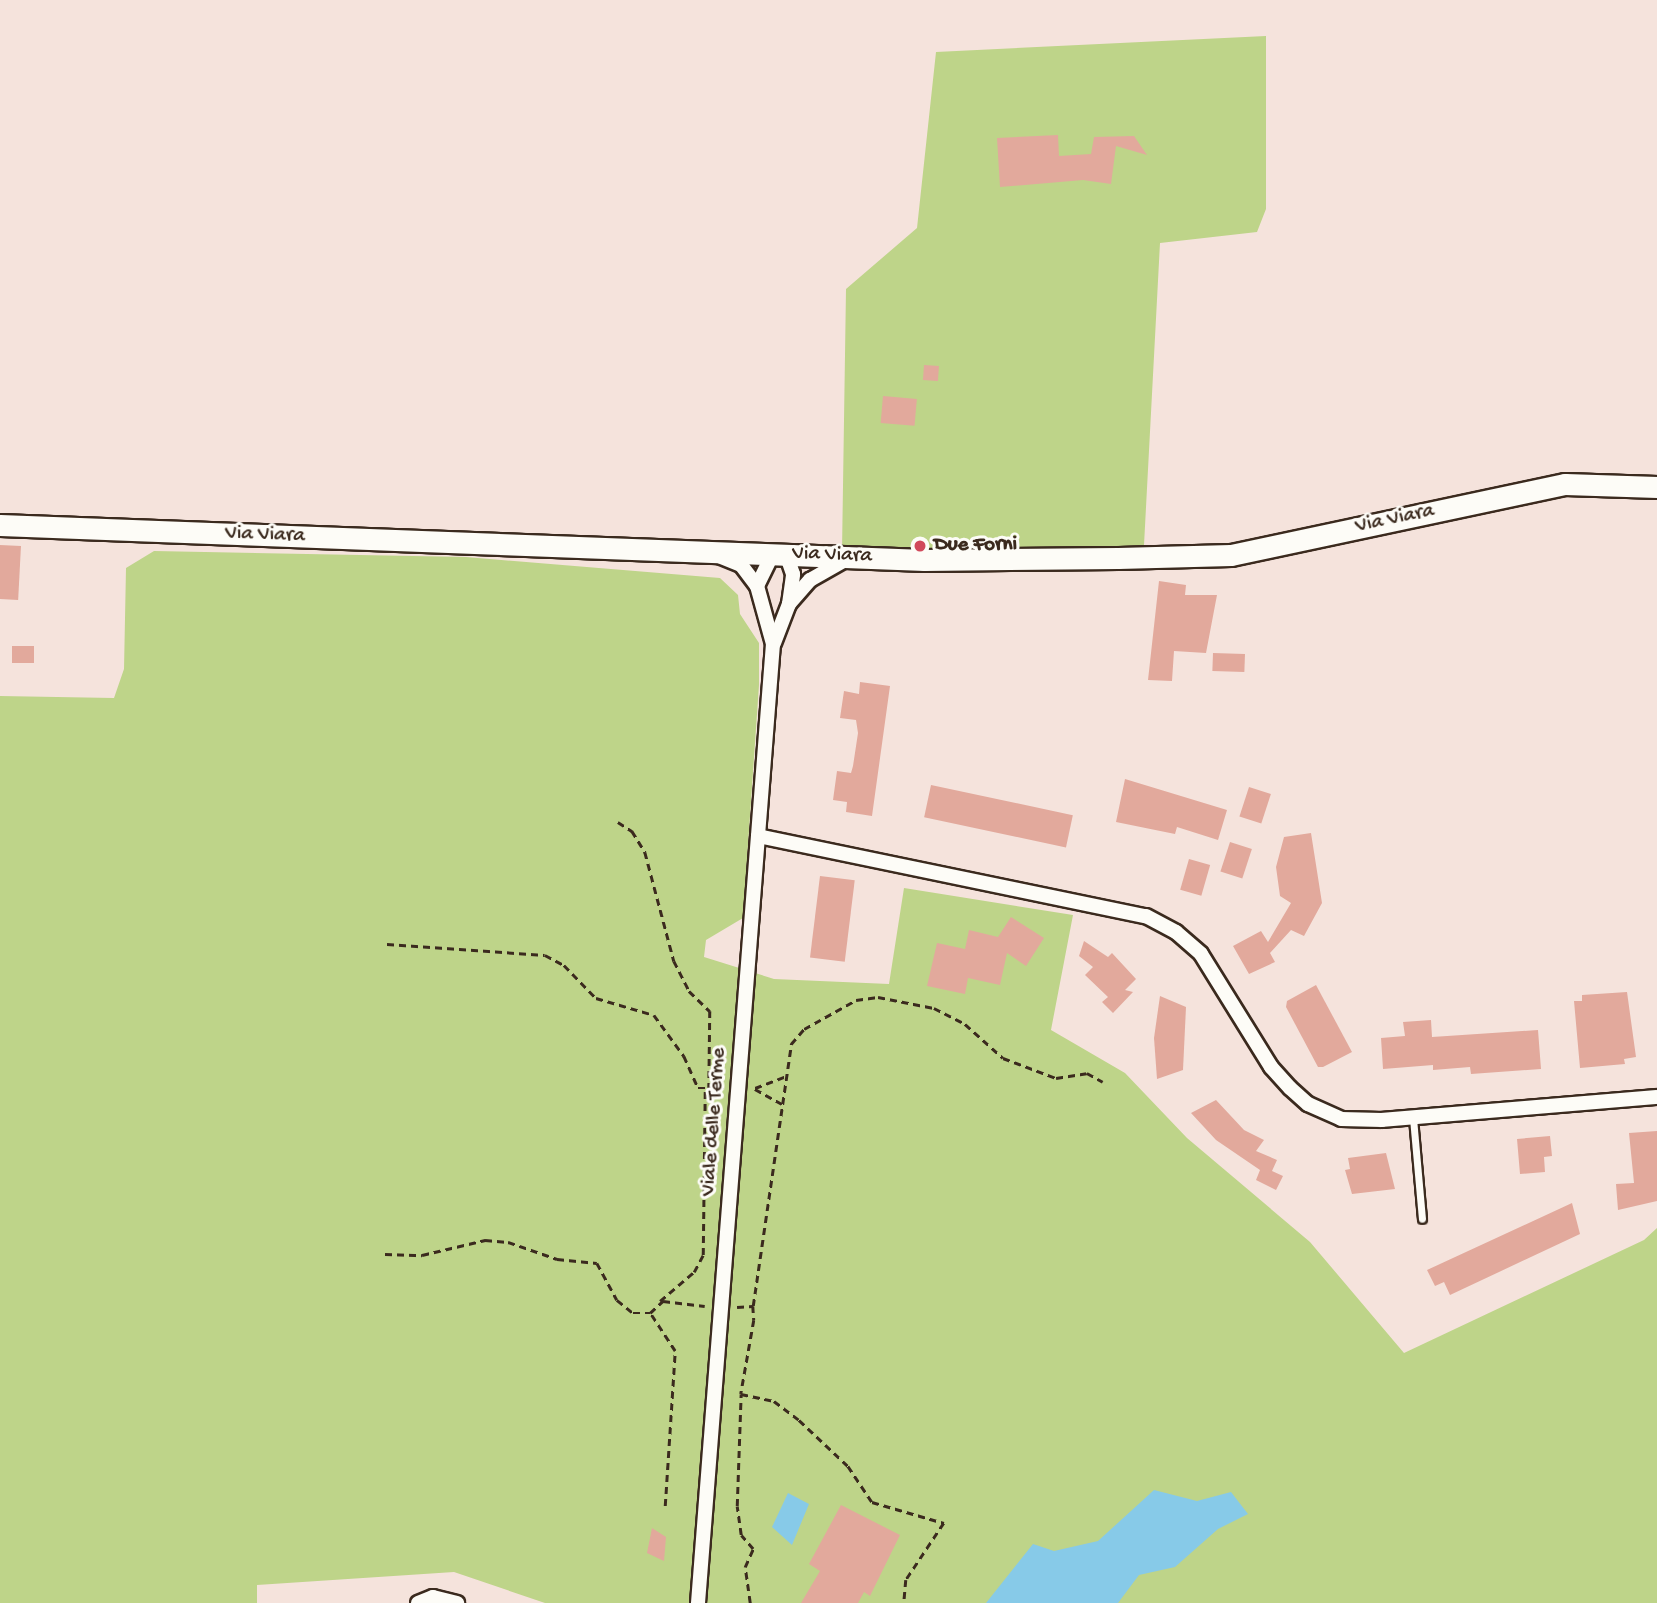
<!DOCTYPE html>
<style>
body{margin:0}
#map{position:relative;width:1657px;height:1603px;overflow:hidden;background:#f5e3dc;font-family:"Gochi Hand",sans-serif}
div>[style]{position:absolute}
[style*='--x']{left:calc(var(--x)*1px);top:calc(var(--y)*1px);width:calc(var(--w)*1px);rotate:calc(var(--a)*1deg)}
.green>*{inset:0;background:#bed489}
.water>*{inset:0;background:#87cae8}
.building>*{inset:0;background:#e2a99c;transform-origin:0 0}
.path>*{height:2.5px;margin-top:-1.25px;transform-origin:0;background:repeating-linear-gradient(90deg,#3b2a1e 0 7px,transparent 0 12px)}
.roads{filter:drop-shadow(2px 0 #3b2a1e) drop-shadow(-2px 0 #3b2a1e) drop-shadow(0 2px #3b2a1e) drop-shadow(0 -2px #3b2a1e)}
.lane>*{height:7px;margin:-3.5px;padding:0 3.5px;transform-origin:3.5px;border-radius:3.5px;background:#fdfcf7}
.street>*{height:14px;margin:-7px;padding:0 7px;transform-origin:7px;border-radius:7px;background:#fdfcf7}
.secondary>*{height:21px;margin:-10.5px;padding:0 10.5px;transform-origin:10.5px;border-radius:10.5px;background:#fdfcf7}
.dots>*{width:19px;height:19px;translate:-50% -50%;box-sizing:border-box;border:4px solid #fdfcf7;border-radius:50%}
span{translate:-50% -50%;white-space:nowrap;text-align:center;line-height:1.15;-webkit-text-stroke:6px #fdfcf7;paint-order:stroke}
.street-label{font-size:21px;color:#3b2a1e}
.poi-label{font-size:21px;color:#3b2a1e;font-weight:700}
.left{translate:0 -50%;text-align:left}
</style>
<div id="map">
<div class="green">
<div style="clip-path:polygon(1266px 36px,1266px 209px,1257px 232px,1160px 243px,1143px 564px,842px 551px,846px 289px,917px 228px,936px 52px)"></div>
<div style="clip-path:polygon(154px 551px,466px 557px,720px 578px,738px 595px,740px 614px,759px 643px,759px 685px,743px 918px,706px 940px,704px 957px,774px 979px,889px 984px,904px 888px,1073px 915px,1051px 1030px,1125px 1073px,1187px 1138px,1310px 1242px,1404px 1353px,1644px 1240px,1657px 1228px,1657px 1603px,545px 1603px,454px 1572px,257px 1585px,257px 1603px,0 1603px,0 696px,114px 698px,124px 669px,126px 568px)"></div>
</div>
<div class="water">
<div style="clip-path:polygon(1154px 1490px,1197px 1501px,1231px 1492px,1248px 1514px,1218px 1529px,1175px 1567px,1139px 1575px,1118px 1603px,986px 1603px,1033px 1544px,1054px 1551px,1098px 1541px)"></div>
<div style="clip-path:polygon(788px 1493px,809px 1504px,792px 1545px,772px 1527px)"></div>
</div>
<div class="building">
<div style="clip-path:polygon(1058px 135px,1059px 156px,1091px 154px,1094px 137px,1134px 136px,1147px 155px,1116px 146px,1111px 184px,1083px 180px,1000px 187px,997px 138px)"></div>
<div style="left:924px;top:365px;width:15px;height:15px;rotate:4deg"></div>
<div style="left:883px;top:396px;width:34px;height:27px;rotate:5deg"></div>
<div style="left:0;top:545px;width:21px;height:54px;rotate:3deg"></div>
<div style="clip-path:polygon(1159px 581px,1186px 585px,1185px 595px,1217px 595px,1206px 653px,1174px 651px,1172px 681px,1148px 680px)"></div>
<div style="left:12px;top:646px;width:22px;height:17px"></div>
<div style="left:1213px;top:653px;width:32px;height:18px;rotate:2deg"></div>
<div style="clip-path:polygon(860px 682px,890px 686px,872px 816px,846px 812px,847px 802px,833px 800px,837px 771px,851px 773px,853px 766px,858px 733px,856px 720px,840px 718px,844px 691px,859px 694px)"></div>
<div style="clip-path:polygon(1125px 779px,1227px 810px,1218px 840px,1177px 827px,1175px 834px,1116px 822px)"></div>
<div style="left:931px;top:785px;width:145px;height:33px;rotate:12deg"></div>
<div style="left:1249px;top:787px;width:23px;height:31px;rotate:18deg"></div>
<div style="clip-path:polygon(1311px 833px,1322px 903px,1304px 936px,1291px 930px,1270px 953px,1275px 962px,1249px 974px,1233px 946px,1261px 931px,1268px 942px,1291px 903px,1280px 896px,1276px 867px,1284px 837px)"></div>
<div style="left:1230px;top:842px;width:23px;height:31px;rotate:18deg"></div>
<div style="left:1189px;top:859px;width:22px;height:32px;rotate:16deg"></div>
<div style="left:820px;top:876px;width:35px;height:82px;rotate:7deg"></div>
<div style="clip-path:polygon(1011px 917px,1044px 938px,1026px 966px,1007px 953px,1000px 985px,968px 978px,965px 994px,927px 986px,937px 943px,965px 949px,969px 930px,998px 937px)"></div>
<div style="clip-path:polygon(1084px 941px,1108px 957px,1112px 953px,1136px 979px,1125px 990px,1133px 992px,1113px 1013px,1102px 1002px,1108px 997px,1085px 975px,1093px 967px,1079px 956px)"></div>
<div style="clip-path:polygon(1316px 985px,1352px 1052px,1323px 1067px,1318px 1067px,1286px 1007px,1287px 1001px)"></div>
<div style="clip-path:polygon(1627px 992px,1636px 1057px,1624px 1059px,1625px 1064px,1580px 1068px,1574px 1001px,1582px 1001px,1582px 995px)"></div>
<div style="clip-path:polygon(1160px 996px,1186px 1007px,1183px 1070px,1157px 1079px,1154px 1038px)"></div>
<div style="clip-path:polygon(1431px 1020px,1432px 1037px,1538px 1030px,1541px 1069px,1471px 1074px,1470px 1067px,1433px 1070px,1433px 1065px,1383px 1069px,1381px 1038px,1405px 1036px,1403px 1022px)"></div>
<div style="clip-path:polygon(1216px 1100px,1244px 1130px,1264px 1140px,1256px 1151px,1277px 1160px,1272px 1171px,1283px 1176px,1276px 1190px,1256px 1180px,1260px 1170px,1216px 1140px,1191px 1113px)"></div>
<div style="clip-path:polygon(1657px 1131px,1657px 1201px,1618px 1210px,1616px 1184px,1634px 1183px,1629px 1133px)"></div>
<div style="clip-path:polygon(1550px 1136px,1552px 1156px,1544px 1157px,1545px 1172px,1520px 1174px,1517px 1139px)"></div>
<div style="clip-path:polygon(1386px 1153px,1395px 1189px,1352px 1194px,1345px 1170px,1350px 1169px,1348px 1158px)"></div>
<div style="clip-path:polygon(1572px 1203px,1580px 1234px,1450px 1295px,1444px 1282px,1435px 1286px,1427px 1270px)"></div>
<div style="clip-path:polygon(841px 1505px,900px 1535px,870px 1596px,864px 1592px,858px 1603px,801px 1603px,820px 1571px,809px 1564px)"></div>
<div style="clip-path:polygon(652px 1528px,666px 1537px,664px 1561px,647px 1553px)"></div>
</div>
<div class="path">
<div style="--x:618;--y:822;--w:17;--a:33"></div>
<div style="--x:632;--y:831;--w:25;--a:58"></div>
<div style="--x:645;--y:852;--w:113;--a:75.1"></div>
<div style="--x:674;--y:961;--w:34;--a:63"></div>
<div style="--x:689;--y:991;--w:29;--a:44"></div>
<div style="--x:710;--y:1011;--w:77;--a:90.7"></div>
<div style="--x:387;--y:944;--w:158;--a:4"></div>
<div style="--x:545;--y:955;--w:21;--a:28"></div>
<div style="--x:564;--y:965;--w:46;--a:45.9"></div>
<div style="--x:596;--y:998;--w:60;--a:16.3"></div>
<div style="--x:654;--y:1015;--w:51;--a:53.8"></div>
<div style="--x:684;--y:1056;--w:35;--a:66"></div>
<div style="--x:698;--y:1088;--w:26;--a:0"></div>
<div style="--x:755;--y:1088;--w:34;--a:-21"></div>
<div style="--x:755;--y:1089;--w:31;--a:29"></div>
<div style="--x:385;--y:1254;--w:37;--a:2"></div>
<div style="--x:422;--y:1255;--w:65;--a:-13.4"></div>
<div style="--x:485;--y:1240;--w:23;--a:5"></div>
<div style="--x:508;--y:1242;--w:52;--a:19.1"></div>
<div style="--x:557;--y:1259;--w:40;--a:5.7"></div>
<div style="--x:597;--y:1263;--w:42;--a:61.6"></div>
<div style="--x:617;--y:1300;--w:21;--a:39"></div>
<div style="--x:633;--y:1313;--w:17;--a:0"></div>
<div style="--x:660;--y:1301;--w:45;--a:-40.5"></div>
<div style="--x:694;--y:1272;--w:19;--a:-62"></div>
<div style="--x:703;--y:1255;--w:167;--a:-89.3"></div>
<div style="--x:753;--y:1306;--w:265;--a:-81.7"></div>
<div style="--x:791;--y:1044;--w:20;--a:-49"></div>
<div style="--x:804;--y:1029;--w:60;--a:-29.1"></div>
<div style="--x:856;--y:1000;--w:22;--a:-8"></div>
<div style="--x:878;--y:997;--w:57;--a:11.1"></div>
<div style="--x:934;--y:1008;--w:35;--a:27"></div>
<div style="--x:965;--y:1024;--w:51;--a:41.8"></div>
<div style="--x:1003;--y:1058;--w:57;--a:20.7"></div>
<div style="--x:1056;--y:1078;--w:31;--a:-9"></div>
<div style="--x:1087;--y:1073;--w:18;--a:29"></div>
<div style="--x:737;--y:1307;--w:16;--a:-4"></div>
<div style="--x:753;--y:1306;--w:14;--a:86"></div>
<div style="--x:754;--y:1320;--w:75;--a:100"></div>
<div style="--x:665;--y:1506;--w:155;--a:-86.3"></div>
<div style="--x:675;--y:1351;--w:45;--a:-123.3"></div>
<div style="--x:650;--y:1313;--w:18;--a:-43"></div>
<div style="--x:663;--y:1301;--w:42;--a:6.8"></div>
<div style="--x:750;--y:1603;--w:36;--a:-98"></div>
<div style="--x:745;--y:1567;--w:20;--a:-66"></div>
<div style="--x:753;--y:1549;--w:18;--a:-131"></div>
<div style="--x:741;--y:1535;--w:29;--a:-98"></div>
<div style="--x:737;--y:1506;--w:112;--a:-88"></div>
<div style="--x:741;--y:1394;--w:34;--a:12"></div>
<div style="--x:774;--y:1401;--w:31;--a:37"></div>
<div style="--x:799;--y:1420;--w:67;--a:43.2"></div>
<div style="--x:848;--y:1466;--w:43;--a:56.3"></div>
<div style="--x:872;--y:1502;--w:75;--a:16.3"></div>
<div style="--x:944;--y:1523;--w:69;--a:123.7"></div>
<div style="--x:906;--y:1580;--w:23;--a:95"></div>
</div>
<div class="roads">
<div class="lane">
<div style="--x:1413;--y:1118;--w:101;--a:84.9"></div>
</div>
<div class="street">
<div style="--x:757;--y:586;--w:37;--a:-64"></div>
<div style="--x:789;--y:604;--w:32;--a:-49"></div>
<div style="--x:810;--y:580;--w:40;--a:-29.7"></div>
<div style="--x:774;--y:643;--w:42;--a:-69"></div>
<div style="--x:789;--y:604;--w:30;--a:-82"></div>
<div style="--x:793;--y:574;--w:21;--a:-109"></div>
<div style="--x:758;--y:836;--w:396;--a:11.7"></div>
<div style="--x:1146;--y:916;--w:34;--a:28"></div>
<div style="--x:1176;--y:932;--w:33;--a:41"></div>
<div style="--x:1201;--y:954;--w:133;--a:58.2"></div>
<div style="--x:1271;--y:1067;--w:28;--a:48"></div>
<div style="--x:1290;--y:1088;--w:24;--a:42"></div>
<div style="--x:1308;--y:1104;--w:36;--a:24"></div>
<div style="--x:1341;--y:1119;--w:41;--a:1.4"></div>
<div style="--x:1382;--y:1120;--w:276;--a:-4.8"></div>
<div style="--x:418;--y:1603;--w:16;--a:-22"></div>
<div style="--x:433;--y:1597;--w:25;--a:14"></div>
<div style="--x:698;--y:1603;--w:962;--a:-85.53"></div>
<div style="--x:773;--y:644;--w:60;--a:-105.4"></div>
<div style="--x:757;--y:586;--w:26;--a:-127"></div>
<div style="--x:741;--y:565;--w:24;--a:-158"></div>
</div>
<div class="secondary">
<div style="--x:0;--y:525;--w:925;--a:2.17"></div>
<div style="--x:924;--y:560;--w:194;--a:-0.6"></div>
<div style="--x:1118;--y:558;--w:113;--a:-1.5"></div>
<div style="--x:1231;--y:555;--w:341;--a:-12"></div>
<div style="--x:1565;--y:484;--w:92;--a:1.9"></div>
</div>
</div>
<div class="dots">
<div style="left:920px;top:546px;background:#d1495b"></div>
</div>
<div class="street-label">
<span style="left:1395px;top:520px;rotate:-12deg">Via Viara</span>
<span style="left:265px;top:536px;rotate:2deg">Via Viara</span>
<span style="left:832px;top:556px;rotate:2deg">Via Viara</span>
<span style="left:715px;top:1122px;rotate:-86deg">Viale delle Terme</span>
</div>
<div class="poi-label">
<span class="left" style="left:934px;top:546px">Due Forni</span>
</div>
</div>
